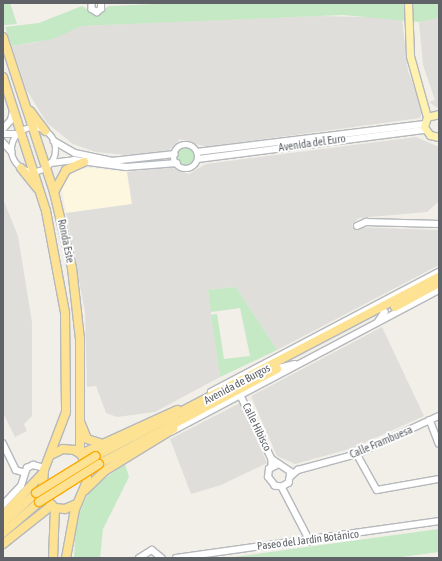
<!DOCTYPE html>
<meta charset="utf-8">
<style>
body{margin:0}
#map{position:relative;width:442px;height:561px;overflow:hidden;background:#f1efe8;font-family:"Asap Condensed",sans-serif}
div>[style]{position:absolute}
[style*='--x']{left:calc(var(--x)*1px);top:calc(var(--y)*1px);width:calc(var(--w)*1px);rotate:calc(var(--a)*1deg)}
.commercial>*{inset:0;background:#fef7e0}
.industrial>*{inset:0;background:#e0deda}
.green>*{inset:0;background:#c5e8c5}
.round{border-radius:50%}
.roads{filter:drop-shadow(1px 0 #b5b8bc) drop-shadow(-1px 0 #b5b8bc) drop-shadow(0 1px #b5b8bc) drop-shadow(0 -1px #b5b8bc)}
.minor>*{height:5.5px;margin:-2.75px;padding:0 2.75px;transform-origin:2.75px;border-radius:2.75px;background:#fff}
.minor>.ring{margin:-2.75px;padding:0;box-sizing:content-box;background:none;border:5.5px solid #fff;border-radius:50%}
.major>*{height:7px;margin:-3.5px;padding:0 3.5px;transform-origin:3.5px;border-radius:3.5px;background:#fff2af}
.highway>*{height:8px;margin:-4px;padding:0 4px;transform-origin:4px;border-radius:4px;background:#fde293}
.bridges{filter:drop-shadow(1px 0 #f9ab00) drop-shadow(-1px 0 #f9ab00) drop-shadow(0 1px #f9ab00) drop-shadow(0 -1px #f9ab00)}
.highway-bridge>*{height:8px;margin:-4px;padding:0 4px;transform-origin:4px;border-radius:4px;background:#fde293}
span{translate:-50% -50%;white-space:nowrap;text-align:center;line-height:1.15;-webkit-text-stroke:4px #fff;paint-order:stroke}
.street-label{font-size:11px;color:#5f6368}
.frame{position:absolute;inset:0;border:4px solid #5f6368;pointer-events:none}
</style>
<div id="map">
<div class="commercial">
<div style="clip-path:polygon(90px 168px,127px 172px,132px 204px,66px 213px,62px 190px,65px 179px,77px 170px)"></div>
</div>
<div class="industrial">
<div style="clip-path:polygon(318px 16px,402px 18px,408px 71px,423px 111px,420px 118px,206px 147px,180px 139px,167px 152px,137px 156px,96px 152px,73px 144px,47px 123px,26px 89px,12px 46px,38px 42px,81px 26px)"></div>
<div style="clip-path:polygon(439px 18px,439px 109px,429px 102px,435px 100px,423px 65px,419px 22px)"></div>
<div style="clip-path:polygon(416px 137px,439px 147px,439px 201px,427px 212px,359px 218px,352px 224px,353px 227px,439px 230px,439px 265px,277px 350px,236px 287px,208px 290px,220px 377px,155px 412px,117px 417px,106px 413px,96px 386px,87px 387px,85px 312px,66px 213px,132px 204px,127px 172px,170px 167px,189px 174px,206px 164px)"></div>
<div style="clip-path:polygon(3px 199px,18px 236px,32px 322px,32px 416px,24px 424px,27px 431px,15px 437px,3px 413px)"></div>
<div style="clip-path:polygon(382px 327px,424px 416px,353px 448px,295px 464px,277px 456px,251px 396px)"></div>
<div style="clip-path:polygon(240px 403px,267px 463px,221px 485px,191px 494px,170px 439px)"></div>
</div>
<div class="green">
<div style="clip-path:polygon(3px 3px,10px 3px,17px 24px,4px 25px)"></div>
<div style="clip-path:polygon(181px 3px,439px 3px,439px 18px,419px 22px,343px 15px,81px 26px,53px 39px,12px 46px,5px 27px,39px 23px,82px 6px,97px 15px,109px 6px)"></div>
<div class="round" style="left:177px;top:148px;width:18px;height:18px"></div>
<div style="clip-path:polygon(236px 287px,277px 350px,220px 377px,211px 315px,217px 314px,224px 359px,250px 356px,240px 308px,211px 312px,208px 290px)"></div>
<div style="clip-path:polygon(125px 464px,129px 477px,103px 529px,100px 558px,74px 558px,76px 521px,90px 489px)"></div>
<div style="clip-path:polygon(439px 529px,439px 552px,394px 558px,227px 558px)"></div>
</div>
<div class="roads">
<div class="minor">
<div style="--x:92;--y:3;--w:6;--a:90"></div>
<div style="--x:92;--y:9;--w:6;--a:31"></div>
<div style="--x:97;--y:12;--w:5;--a:-37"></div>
<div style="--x:101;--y:9;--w:6;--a:-90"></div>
<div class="ring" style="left:12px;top:128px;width:38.5px;height:38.5px"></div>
<div style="--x:3;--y:129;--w:12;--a:-48"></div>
<div style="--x:11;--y:120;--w:9;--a:-77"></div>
<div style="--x:3;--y:134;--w:16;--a:0"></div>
<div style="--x:54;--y:141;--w:24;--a:30"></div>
<div style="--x:75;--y:153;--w:38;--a:12"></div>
<div style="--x:112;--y:161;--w:63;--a:-6.3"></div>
<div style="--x:3;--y:142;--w:13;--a:48"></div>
<div class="ring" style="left:174px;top:145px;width:18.5px;height:18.5px"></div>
<div style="--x:197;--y:152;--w:229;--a:-7"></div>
<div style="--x:198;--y:159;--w:229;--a:-7.3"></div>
<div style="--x:51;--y:163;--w:23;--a:-7"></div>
<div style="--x:74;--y:160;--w:52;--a:7.7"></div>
<div style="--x:126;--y:167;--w:51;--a:-4.5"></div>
<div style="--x:357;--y:226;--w:10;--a:-24"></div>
<div style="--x:366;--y:222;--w:73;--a:1.6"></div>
<div style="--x:379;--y:305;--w:9;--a:49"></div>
<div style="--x:385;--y:312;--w:11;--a:124"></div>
<div style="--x:279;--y:368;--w:16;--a:-14"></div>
<div style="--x:211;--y:392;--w:258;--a:-27.8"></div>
<div style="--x:239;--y:392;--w:75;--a:63.8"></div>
<div style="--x:272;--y:459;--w:7;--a:90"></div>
<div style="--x:430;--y:420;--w:25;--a:69"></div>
<div style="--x:171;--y:432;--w:303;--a:-27.9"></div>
<div style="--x:3;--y:443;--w:30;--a:64"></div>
<div style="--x:16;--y:470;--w:9;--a:18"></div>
<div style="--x:357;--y:454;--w:41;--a:60.9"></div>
<div style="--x:377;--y:490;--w:63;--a:-10.1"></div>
<div style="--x:272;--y:459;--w:23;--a:34"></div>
<div style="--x:291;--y:472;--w:11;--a:100"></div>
<div style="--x:289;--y:483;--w:8;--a:150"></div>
<div style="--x:282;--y:487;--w:7;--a:-172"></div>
<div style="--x:275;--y:486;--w:11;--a:-128"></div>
<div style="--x:268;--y:477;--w:8;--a:-83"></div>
<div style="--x:269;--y:469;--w:11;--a:-27"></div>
<div style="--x:291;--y:476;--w:9;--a:-41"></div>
<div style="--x:298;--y:470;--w:61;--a:-15.2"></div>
<div style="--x:357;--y:454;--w:90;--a:-24.9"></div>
<div style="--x:282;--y:487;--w:61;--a:62.6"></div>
<div style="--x:3;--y:505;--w:26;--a:-47"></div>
<div style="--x:21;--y:486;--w:19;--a:-72"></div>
<div style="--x:27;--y:468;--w:7;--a:-27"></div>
<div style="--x:33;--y:465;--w:12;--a:14"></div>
<div style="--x:139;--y:558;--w:15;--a:-32"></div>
<div style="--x:152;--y:550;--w:13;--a:39"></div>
<div style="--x:176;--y:558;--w:266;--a:-8"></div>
</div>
<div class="major">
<div style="--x:408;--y:3;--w:53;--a:87.8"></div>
<div style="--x:410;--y:56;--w:63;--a:74.4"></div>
<div style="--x:439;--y:114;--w:12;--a:166"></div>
<div style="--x:427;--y:117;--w:10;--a:107"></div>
<div style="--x:424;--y:127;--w:10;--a:53"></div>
<div style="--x:430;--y:135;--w:9;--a:13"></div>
</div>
<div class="highway">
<div style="--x:3;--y:37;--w:163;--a:71.8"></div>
<div style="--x:54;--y:192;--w:78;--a:76.7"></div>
<div style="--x:72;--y:268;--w:71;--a:83.6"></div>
<div style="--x:80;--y:339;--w:114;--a:90"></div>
<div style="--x:3;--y:77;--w:141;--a:72.2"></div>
<div style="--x:46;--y:211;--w:104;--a:79.4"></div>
<div style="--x:65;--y:313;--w:99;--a:89.4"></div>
<div style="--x:66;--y:412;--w:62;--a:110.8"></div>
<div style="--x:44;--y:470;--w:16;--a:94"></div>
<div style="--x:43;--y:486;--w:13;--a:77"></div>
<div style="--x:46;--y:499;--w:13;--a:45"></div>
<div style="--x:55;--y:508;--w:10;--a:6"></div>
<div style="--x:65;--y:509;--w:12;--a:-24"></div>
<div style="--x:30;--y:111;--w:25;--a:53"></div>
<div style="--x:21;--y:168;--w:26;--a:51"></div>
<div style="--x:54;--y:192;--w:25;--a:-61"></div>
<div style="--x:66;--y:170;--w:20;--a:-24"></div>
<div style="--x:395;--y:307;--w:50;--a:-28.6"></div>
<div style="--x:81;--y:424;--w:16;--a:68"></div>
<div style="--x:87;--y:439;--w:17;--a:17"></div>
<div style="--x:53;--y:454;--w:11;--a:-27"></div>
<div style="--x:63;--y:449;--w:11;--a:5"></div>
<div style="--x:74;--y:450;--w:8;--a:30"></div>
<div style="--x:81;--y:454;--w:14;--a:65"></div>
<div style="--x:87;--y:467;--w:14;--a:90"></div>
<div style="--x:87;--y:481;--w:30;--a:113"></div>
<div style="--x:75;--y:509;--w:50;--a:100.4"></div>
<div style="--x:81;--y:454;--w:106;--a:-24.6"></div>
<div style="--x:96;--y:456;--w:387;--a:-27.6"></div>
<div style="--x:99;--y:464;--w:202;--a:-28.1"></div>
<div style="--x:85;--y:490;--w:29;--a:-44"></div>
<div style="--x:106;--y:470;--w:79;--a:-31.5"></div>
<div style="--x:3;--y:515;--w:58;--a:-46.4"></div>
<div style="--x:3;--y:523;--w:45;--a:-42.3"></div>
<div style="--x:3;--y:533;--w:48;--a:-40.7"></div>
<div style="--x:3;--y:544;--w:61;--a:-38.4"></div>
<div style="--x:53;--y:558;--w:50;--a:-87.7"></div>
</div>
</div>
<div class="bridges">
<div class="highway-bridge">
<div style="--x:36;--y:493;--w:70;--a:-31.7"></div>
<div style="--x:39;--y:502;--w:71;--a:-32.3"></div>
</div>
</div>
<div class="street-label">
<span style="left:312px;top:143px;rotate:-8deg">Avenida del Euro</span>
<span style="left:66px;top:241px;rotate:78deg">Ronda Este</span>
<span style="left:237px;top:384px;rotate:-28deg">Avenida de Burgos</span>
<span style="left:257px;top:427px;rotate:64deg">Calle Hibisco</span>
<span style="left:381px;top:442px;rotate:-23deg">Calle Frambuesa</span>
<span style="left:308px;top:540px;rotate:-7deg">Paseo del Jardín Botánico</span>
</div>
<div class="frame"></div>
</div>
